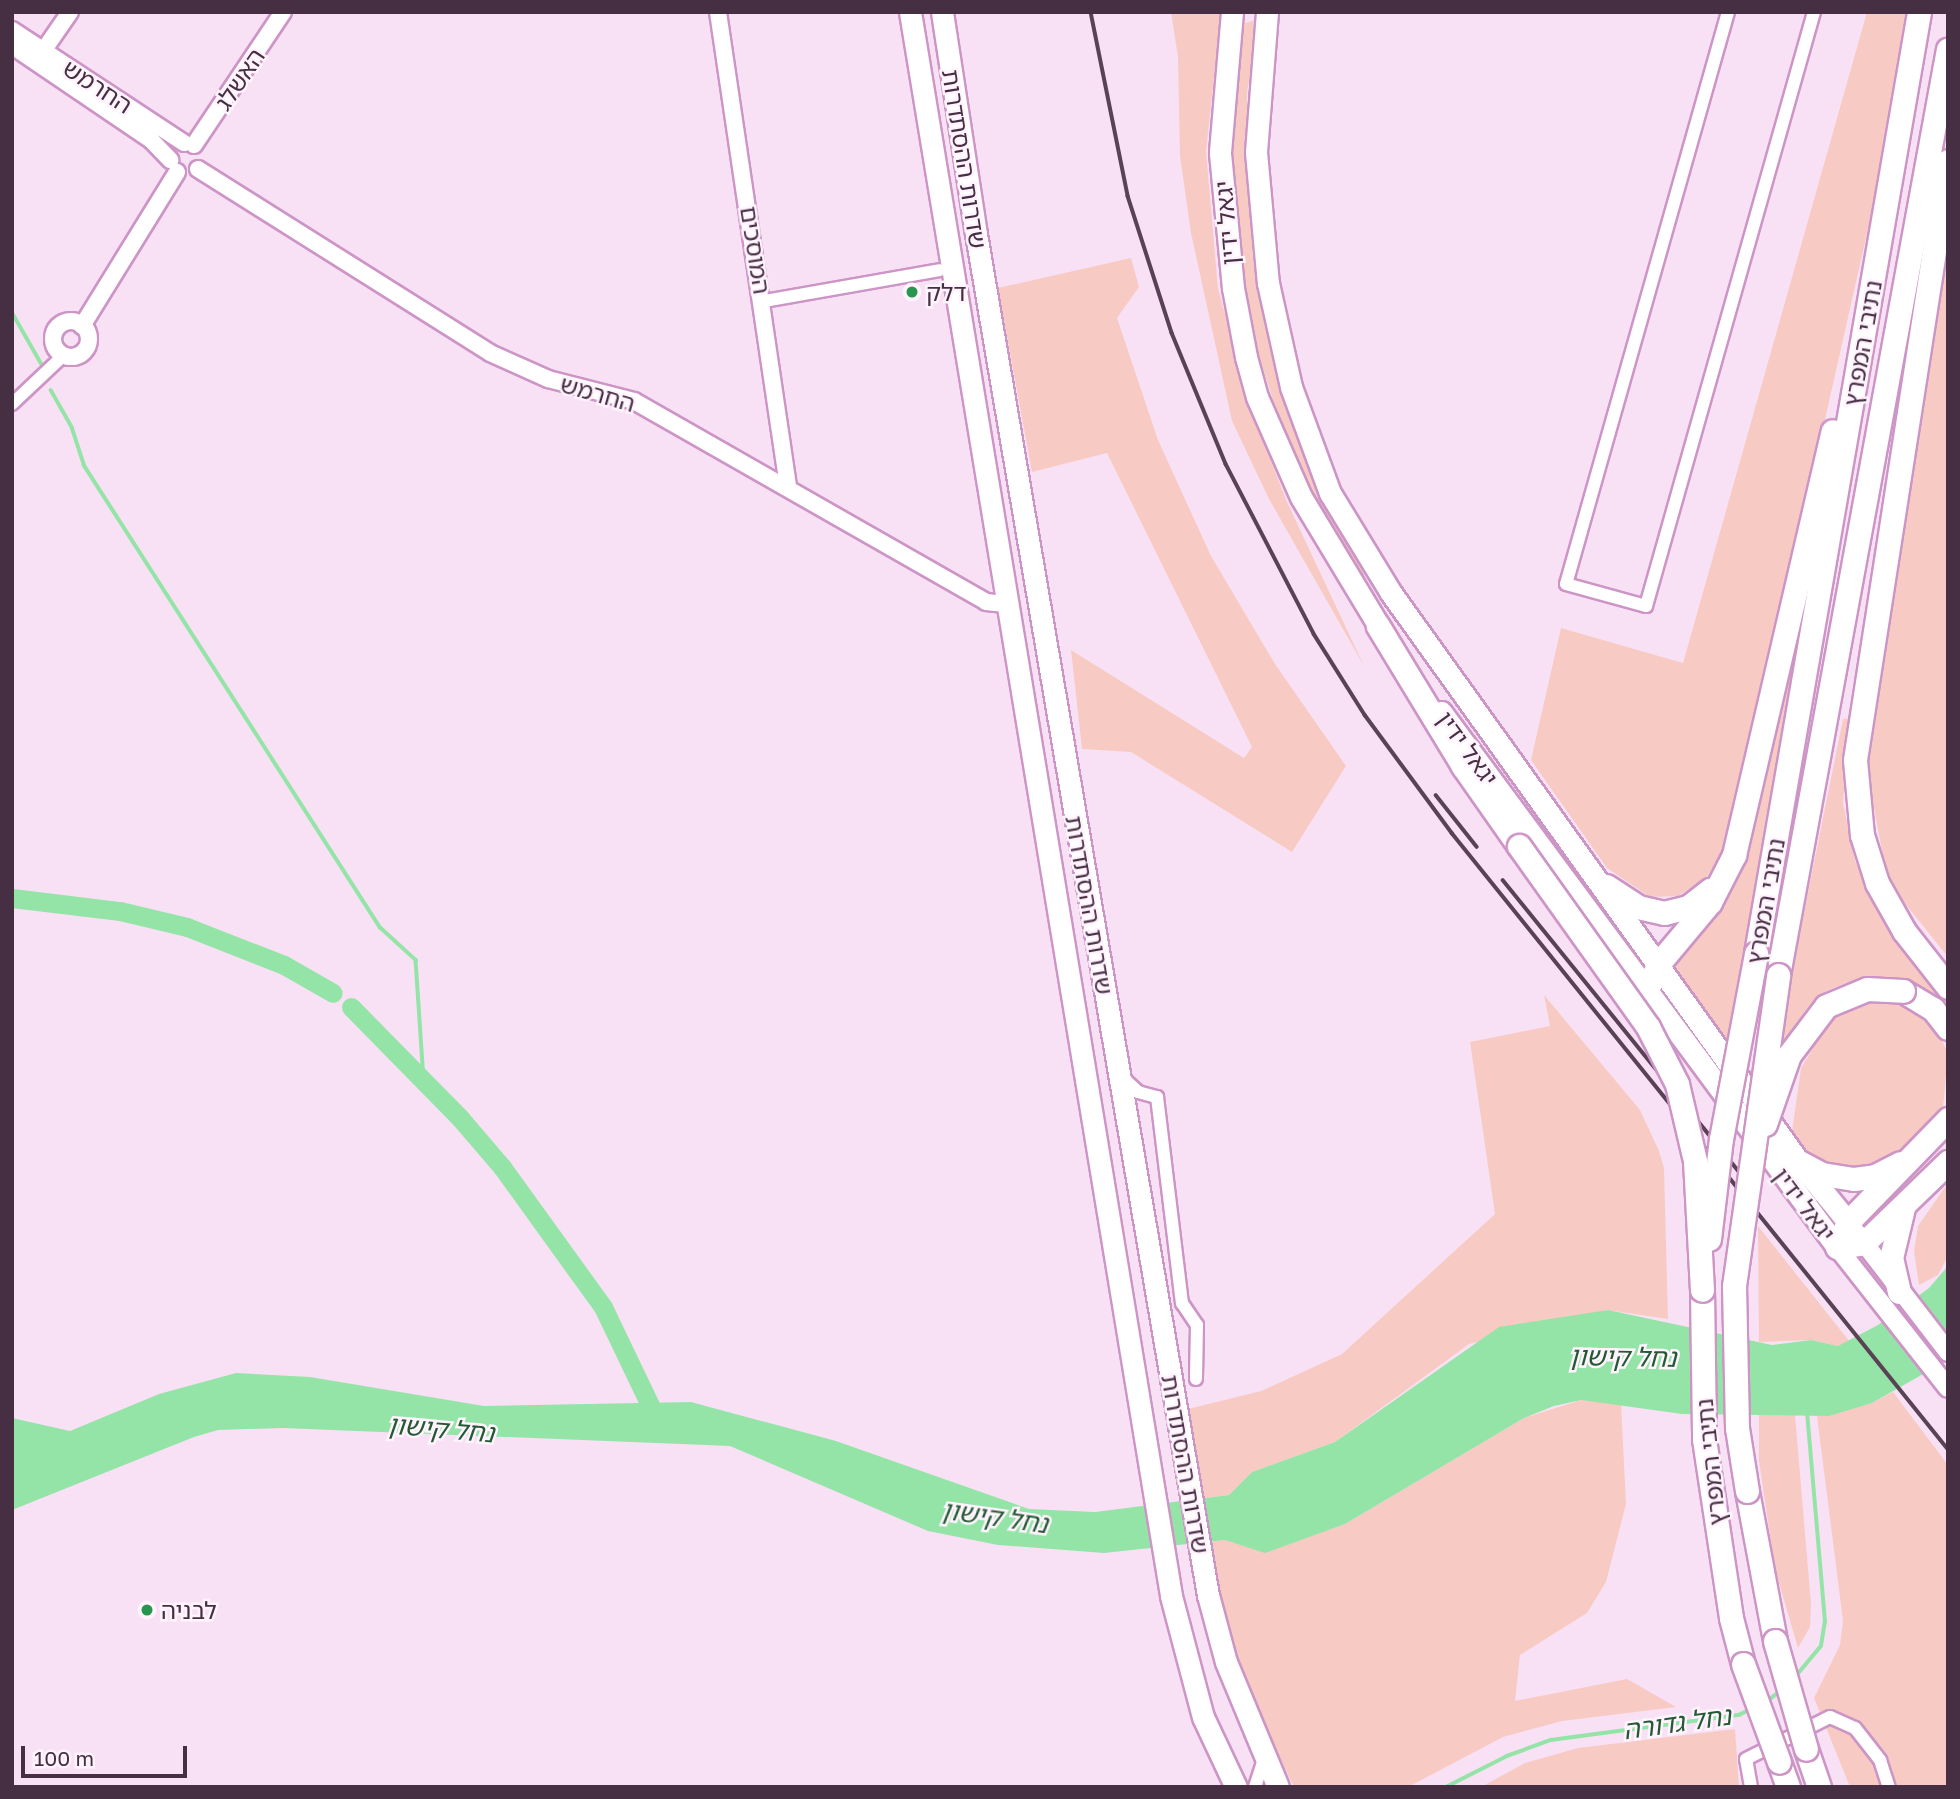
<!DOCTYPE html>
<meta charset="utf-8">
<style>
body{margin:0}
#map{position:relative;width:1960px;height:1799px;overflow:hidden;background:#f9e1f5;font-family:"Golos Text","Noto Sans Hebrew",sans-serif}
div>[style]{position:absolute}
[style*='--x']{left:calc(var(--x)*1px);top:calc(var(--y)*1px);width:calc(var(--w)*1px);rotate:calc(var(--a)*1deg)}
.green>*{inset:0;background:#f7cbc3}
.water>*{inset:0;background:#95e4a7}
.stream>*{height:3.5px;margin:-1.75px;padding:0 1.75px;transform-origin:1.75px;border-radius:1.75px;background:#95e4a7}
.river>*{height:19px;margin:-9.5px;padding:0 9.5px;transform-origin:9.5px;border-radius:9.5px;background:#95e4a7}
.roads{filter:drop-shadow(2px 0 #cd95c6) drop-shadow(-2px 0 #cd95c6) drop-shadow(0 2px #cd95c6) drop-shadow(0 -2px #cd95c6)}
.minor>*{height:12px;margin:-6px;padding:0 6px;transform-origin:6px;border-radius:6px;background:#fff}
.tertiary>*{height:16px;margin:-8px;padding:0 8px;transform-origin:8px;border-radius:8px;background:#fff}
.tertiary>.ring{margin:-8px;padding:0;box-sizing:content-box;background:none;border:16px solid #fff;border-radius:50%}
.secondary>*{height:18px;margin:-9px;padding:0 9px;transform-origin:9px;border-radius:9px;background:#fff}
.trunk>*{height:21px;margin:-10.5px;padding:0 10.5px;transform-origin:10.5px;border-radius:10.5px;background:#fff}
.motorway>*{height:23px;margin:-11.5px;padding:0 11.5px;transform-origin:11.5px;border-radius:11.5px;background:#fff}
.rail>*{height:3.5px;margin:-1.75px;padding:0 1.75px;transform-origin:1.75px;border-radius:1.75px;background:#5a4256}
.bridges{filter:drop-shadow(2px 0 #cd95c6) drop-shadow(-2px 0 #cd95c6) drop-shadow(0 2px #cd95c6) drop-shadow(0 -2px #cd95c6)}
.motorway-bridge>*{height:23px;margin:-11.5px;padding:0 11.5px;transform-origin:11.5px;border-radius:11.5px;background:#fff}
.dots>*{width:19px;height:19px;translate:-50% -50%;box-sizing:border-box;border:4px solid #fff3fd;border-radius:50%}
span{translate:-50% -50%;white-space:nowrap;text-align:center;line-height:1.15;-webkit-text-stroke:5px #fff3fd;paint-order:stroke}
.street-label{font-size:24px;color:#462f43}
.poi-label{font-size:24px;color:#462f43}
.left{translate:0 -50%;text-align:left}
.water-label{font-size:26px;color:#235a33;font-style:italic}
.frame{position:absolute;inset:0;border:14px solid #462f43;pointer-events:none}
.scale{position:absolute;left:21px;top:1746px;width:166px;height:32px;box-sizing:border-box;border:4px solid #462f43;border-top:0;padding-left:9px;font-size:21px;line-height:24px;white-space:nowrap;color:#462f43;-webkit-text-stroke:5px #fff3fd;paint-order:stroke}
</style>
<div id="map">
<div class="green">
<div style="clip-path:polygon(1171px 12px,1221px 12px,1206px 151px,1218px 289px,1253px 415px,1287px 502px,1364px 666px,1269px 499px,1232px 421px,1191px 233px,1180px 156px,1178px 57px)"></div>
<div style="clip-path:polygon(1867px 12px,1910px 12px,1889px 136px,1742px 787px,1726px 844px,1707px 877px,1678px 896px,1650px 897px,1607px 868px,1531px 760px,1561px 628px,1683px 663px)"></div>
<div style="clip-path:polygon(1259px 19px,1247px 93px,1247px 170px,1253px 259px,1264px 321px,1301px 449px,1365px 574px,1358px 579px,1291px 457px,1250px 327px,1238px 260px,1229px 108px,1239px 25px)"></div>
<div style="clip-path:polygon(1948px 240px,1948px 957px,1903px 901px,1885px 867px,1867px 770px,1873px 702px)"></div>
<div style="clip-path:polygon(1131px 258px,1139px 287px,1117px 318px,1158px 440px,1211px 556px,1275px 664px,1346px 766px,1292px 852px,1131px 752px,1082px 749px,1071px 650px,1244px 758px,1252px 747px,1107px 453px,1032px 472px,998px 288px)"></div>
<div style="clip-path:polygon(1804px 598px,1811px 599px,1730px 1047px,1671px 960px,1705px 919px)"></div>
<div style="clip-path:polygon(1851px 718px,1843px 803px,1855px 861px,1885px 924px,1944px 995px,1936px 1000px,1888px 978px,1846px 983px,1826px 991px,1807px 1008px,1775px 1056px,1843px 719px)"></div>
<div style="clip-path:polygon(1544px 995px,1640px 1110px,1659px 1151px,1664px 1168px,1668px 1319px,1607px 1310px,1469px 1344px,1335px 1442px,1252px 1472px,1229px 1495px,1204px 1498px,1188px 1409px,1261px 1391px,1342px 1354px,1495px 1214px,1470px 1042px,1550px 1026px)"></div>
<div style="clip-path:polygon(1869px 1000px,1907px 1002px,1930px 1017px,1948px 1053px,1943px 1109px,1928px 1130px,1888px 1158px,1855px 1167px,1820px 1163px,1805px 1155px,1792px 1132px,1801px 1068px,1834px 1014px)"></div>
<div style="clip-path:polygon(1948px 1183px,1948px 1256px,1938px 1275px,1919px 1285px,1914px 1251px,1918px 1226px)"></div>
<div style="clip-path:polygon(1758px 1226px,1850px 1342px,1838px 1346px,1811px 1340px,1759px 1342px)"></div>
<div style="clip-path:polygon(1893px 1392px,1948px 1465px,1948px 1787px,1850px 1787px,1814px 1698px,1840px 1645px,1843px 1621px,1817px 1416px,1872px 1403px)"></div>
<div style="clip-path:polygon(1581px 1400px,1621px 1403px,1626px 1504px,1606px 1582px,1587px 1613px,1520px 1655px,1515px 1701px,1627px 1679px,1676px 1707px,1562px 1721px,1503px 1737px,1408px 1787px,1294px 1787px,1251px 1697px,1222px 1609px,1207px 1542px,1225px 1540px,1265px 1552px,1345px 1524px,1524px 1418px)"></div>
<div style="clip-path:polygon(1759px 1415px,1795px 1415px,1811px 1604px,1810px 1627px,1798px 1648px,1775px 1569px,1759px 1461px)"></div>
<div style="clip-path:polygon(1735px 1729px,1739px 1787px,1481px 1787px,1525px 1763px,1578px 1748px)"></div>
</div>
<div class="water">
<div style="clip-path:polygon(1948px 1266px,1948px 1360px,1872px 1403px,1829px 1416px,1682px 1414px,1581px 1400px,1554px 1406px,1524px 1418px,1345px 1524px,1265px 1553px,1225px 1540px,1104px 1553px,998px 1545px,928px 1531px,730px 1446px,283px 1428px,218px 1430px,194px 1437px,12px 1510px,12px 1418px,70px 1431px,159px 1394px,236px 1373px,310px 1377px,484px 1406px,691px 1402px,836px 1441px,1029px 1509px,1095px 1512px,1229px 1495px,1252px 1472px,1335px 1442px,1499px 1327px,1608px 1310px,1772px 1345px,1811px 1340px,1838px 1346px,1878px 1325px,1929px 1288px)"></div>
</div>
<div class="stream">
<div style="--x:12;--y:312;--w:59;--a:60.4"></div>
<div style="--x:51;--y:390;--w:43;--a:60.4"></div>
<div style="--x:72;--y:427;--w:40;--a:72"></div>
<div style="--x:84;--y:465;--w:549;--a:57.35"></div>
<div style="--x:380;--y:927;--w:49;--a:42.5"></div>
<div style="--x:416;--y:960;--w:120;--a:86.2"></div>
<div style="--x:1795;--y:1677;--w:40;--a:-50"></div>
<div style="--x:1821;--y:1646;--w:24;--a:-81"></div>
<div style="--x:1825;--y:1622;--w:211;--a:-94.9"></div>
<div style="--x:1766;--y:1702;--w:20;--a:-37"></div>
<div style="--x:1446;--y:1787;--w:68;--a:-26.9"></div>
<div style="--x:1507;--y:1756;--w:47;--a:-20"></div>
<div style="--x:1551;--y:1740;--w:190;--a:-7.6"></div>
<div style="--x:1739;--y:1715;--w:11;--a:-27"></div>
</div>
<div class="river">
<div style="--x:12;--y:898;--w:109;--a:6.9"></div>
<div style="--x:120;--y:911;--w:69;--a:13.4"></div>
<div style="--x:187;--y:927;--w:104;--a:21.4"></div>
<div style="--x:284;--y:965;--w:56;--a:29.7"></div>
<div style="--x:351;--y:1007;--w:156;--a:45.5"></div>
<div style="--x:460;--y:1118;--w:65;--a:49.4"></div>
<div style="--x:502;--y:1167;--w:173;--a:54.2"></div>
<div style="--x:603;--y:1307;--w:134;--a:64.4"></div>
</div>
<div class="roads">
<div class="minor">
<div style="--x:1728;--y:12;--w:594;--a:105.81"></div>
<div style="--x:1566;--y:584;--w:83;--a:15.4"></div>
<div style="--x:1646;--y:606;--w:617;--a:-74.21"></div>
<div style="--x:764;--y:301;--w:178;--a:-10"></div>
<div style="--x:12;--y:404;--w:70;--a:-43.3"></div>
<div style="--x:1122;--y:1077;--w:22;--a:43"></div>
<div style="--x:1138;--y:1092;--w:20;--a:15"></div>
<div style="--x:1157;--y:1097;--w:208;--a:83.1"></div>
<div style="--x:1182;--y:1303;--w:27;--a:56"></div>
<div style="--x:1197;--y:1325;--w:54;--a:91.1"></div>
<div style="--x:1255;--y:1787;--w:29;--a:-72"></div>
<div style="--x:1751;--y:1787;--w:28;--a:-100"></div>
<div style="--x:1746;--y:1759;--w:94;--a:-26.6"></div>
<div style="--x:1830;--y:1717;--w:27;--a:24"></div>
<div style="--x:1855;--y:1728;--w:41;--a:52"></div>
<div style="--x:1880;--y:1760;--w:28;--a:72"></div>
</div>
<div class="tertiary">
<div style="--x:718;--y:12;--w:481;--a:81.6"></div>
<div style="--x:12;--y:30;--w:206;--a:33.3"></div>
<div style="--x:12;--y:46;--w:168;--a:34.1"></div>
<div style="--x:151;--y:140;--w:28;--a:46"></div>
<div style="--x:39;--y:57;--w:55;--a:-55.4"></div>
<div style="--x:194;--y:145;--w:160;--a:-56.2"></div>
<div style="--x:198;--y:169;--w:345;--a:32.2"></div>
<div style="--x:490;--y:353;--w:64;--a:24.1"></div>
<div style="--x:548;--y:379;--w:89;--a:14.3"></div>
<div style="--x:634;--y:401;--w:405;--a:29.7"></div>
<div style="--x:986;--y:602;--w:19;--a:6"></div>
<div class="ring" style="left:53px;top:321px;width:20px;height:20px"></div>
<div style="--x:82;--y:326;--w:181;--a:-58.3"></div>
</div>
<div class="secondary">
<div style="--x:1848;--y:1222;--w:164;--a:52.4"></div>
<div style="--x:1837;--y:1247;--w:179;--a:51.8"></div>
</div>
<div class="trunk">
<div style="--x:910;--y:12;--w:1605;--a:80.64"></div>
<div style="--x:1171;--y:1596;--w:125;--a:75.2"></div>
<div style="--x:1203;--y:1717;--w:77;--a:64.8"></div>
<div style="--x:942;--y:12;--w:225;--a:81.3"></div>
<div style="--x:976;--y:234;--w:1381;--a:80.33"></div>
<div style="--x:1208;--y:1595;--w:69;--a:75"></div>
<div style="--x:1226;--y:1662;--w:135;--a:67.4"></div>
<div style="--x:1232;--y:12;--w:142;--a:94.9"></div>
<div style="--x:1220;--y:153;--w:136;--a:84.5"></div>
<div style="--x:1233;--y:288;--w:70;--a:79.3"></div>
<div style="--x:1246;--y:357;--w:41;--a:74.6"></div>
<div style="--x:1257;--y:397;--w:109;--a:66.3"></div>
<div style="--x:1301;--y:497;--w:168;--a:58.9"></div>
<div style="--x:1267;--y:12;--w:140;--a:94.5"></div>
<div style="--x:1256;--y:152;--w:132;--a:84.8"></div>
<div style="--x:1268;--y:283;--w:107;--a:77.5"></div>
<div style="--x:1291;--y:387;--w:113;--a:69.8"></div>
<div style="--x:1330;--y:493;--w:117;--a:58.6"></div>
<div style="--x:1391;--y:593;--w:700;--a:54.36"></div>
<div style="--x:1799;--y:1162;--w:77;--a:50.8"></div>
<div style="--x:1441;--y:712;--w:666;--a:53.49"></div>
</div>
<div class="motorway">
<div style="--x:1948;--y:161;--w:606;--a:98.83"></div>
<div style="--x:1855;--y:760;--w:75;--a:84.7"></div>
<div style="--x:1862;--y:835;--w:50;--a:72.6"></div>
<div style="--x:1877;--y:883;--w:55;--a:60.6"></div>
<div style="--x:1904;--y:931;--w:71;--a:51.8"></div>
<div style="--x:1378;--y:626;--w:164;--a:58.7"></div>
<div style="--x:1463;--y:766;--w:98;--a:55"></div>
<div style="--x:1606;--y:886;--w:38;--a:33"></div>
<div style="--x:1638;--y:907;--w:27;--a:13"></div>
<div style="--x:1664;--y:913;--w:25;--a:-14"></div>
<div style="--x:1688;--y:907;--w:28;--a:-38"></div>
<div style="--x:1756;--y:953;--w:955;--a:-80.17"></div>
<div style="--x:1778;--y:975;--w:941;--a:-79.6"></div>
<div style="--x:1903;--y:991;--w:35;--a:31"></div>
<div style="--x:1933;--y:1009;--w:24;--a:52"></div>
<div style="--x:1646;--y:992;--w:32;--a:-66"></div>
<div style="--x:1659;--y:963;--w:80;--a:-50.1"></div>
<div style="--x:1710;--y:902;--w:53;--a:-62.9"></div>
<div style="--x:1734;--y:855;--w:435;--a:-76.9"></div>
<div style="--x:1799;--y:1162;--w:26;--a:28"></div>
<div style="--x:1822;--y:1174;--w:32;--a:9"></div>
<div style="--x:1854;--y:1179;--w:21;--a:-8"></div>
<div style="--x:1875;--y:1176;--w:28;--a:-27"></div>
<div style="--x:1837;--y:1247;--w:27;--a:-66"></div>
<div style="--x:1848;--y:1222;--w:144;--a:-45.8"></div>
<div style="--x:1837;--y:1247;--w:27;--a:-8"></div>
<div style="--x:1864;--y:1243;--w:117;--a:-44"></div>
<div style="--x:1702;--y:1290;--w:149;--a:89.2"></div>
<div style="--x:1704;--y:1439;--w:181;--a:81.4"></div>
<div style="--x:1731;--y:1618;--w:48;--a:75.4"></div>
<div style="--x:1899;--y:1292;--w:35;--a:-103"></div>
<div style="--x:1891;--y:1258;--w:51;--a:-76.5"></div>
<div style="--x:1747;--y:1491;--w:153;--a:79.4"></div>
<div style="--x:1806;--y:1749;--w:40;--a:71.1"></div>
<div style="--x:1779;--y:1762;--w:27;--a:70"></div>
</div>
</div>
<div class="rail">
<div style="--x:1091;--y:12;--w:188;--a:78.6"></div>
<div style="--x:1128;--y:196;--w:144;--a:72.2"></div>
<div style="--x:1172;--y:333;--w:142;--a:67.6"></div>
<div style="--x:1226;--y:464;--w:191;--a:62.6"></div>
<div style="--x:1314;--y:634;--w:96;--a:57.8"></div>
<div style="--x:1365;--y:715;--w:147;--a:53.6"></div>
<div style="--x:1452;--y:833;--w:791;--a:51.16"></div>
<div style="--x:1436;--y:795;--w:66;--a:51.7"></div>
<div style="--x:1503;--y:880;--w:385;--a:51"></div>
</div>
<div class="bridges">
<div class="motorway-bridge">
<div style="--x:1519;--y:846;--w:222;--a:54.5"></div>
<div style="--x:1648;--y:1027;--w:64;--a:63"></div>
<div style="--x:1677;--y:1084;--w:79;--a:76.8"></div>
<div style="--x:1695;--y:1161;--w:129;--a:86.9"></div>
<div style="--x:1765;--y:1124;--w:73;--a:-70.8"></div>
<div style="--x:1789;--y:1055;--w:61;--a:-52.9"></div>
<div style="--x:1826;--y:1006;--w:44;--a:-22.5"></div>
<div style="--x:1867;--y:989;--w:36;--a:3"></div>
<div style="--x:1709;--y:1239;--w:101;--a:-83.2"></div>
<div style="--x:1721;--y:1139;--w:189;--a:-79.3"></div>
<div style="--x:1747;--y:1491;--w:64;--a:-99"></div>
<div style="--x:1737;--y:1428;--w:142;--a:-91.2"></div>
<div style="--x:1734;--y:1286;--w:314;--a:-81.9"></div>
<div style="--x:1775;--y:1641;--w:112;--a:74"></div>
<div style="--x:1743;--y:1664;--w:104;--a:69.8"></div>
</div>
</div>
<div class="dots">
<div style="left:912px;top:292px;background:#29964f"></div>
<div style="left:147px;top:1610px;background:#29964f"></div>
</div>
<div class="street-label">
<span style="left:239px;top:79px;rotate:-56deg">האשלג</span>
<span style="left:98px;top:86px;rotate:33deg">החרמש</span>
<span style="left:965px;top:159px;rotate:81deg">שדרות ההסתדרות</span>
<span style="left:1226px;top:223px;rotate:-95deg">יגאל ידין</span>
<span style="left:756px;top:250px;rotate:81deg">המוסכים</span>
<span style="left:1862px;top:343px;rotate:-80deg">נתיבי המפרץ</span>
<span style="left:598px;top:393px;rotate:16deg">החרמש</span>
<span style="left:1468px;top:748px;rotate:54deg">יגאל ידין</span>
<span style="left:1765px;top:901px;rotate:-80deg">נתיבי המפרץ</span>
<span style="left:1090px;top:905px;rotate:80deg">שדרות ההסתדרות</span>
<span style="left:1805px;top:1204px;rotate:53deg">יגאל ידין</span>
<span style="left:1710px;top:1462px;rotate:-96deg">נתיבי המפרץ</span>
<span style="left:1186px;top:1464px;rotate:80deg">שדרות ההסתדרות</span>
</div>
<div class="poi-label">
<span class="left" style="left:926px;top:292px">דלק</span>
<span class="left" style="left:161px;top:1610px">לבניה</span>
</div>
<div class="water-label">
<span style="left:1623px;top:1357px;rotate:1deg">נחל קישון</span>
<span style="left:441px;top:1429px;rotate:5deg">נחל קישון</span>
<span style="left:995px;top:1517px;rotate:8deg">נחל קישון</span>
<span style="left:1677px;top:1723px;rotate:-8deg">נחל גדורה</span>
</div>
<div class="frame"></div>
<div class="scale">100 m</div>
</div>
